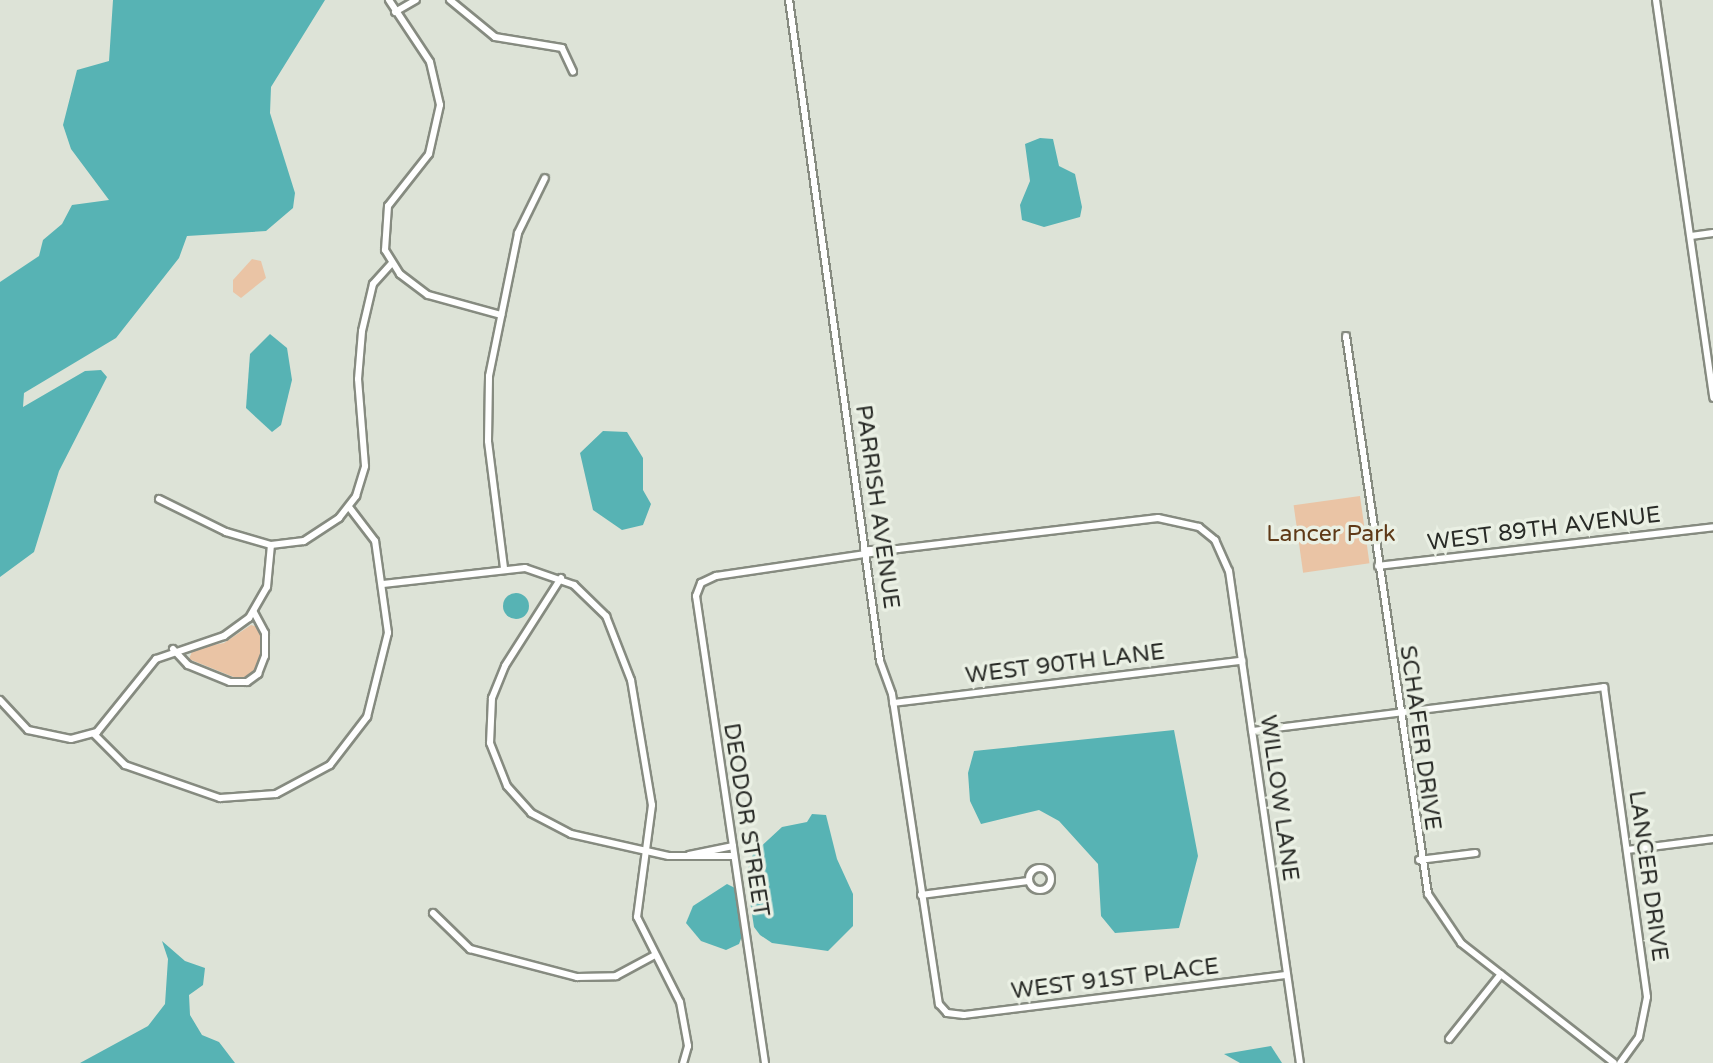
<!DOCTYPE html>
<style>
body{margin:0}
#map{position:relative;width:1713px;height:1063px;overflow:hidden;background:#dde3d7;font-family:"Varela Round",sans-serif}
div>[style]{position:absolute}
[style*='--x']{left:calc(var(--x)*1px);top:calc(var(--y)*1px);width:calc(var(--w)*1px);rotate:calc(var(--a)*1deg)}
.green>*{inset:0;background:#eac4a5;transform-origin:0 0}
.water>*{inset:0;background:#57b3b4}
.round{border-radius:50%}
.roads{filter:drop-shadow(2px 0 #868b80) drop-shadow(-2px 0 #868b80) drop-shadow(0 2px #868b80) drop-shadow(0 -2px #868b80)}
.minor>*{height:6px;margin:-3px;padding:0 3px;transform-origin:3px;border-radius:3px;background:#fff}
.minor>.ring{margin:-3px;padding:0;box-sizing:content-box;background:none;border:6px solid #fff;border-radius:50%}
span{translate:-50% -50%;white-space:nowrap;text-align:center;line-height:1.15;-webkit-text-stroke:7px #eaf0e4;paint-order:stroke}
.street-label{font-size:23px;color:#292b27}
.park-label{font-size:23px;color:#5e3917}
</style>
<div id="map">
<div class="green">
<div style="clip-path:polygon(252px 259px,261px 261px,266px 278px,241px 298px,233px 292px,233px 280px)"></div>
<div style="left:1360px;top:496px;width:68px;height:67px;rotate:82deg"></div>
<div style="clip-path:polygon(251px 625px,258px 627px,261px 637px,260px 664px,250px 676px,236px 678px,189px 659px,193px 649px,224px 643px)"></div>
</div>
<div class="water">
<div style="clip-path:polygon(113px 0,325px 0,271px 87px,270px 113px,295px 193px,293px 208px,266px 231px,187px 236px,179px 258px,116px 338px,24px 393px,23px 407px,85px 371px,101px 370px,107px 377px,59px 471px,34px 552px,0 577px,0 282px,39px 256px,43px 240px,62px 224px,72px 205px,109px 200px,71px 149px,63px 125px,77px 70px,109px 61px)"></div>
<div style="clip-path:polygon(1040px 138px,1053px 139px,1059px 166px,1075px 174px,1082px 207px,1080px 217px,1044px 227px,1022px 220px,1020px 205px,1030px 181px,1025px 144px)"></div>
<div style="clip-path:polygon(270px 334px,287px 348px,292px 380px,281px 425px,272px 432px,246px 408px,250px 354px)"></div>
<div style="clip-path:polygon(603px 431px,627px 432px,643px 458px,643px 490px,651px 504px,643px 525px,622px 530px,593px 510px,580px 453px)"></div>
<div class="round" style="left:503px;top:593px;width:26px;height:26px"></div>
<div style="clip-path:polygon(1174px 730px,1198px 856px,1179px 928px,1115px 933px,1101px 916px,1098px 864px,1059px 821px,1039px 810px,981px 824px,970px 801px,968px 773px,974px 751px)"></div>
<div style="clip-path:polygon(812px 814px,826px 815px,837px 859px,853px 894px,853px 926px,828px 951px,772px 943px,760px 935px,754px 927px,746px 875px,753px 854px,782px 827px,807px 822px)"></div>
<div style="clip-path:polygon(727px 884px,735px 888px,742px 936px,739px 944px,726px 950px,701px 941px,686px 923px,693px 906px)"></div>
<div style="clip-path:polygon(162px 941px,185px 961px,205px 968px,203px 985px,189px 995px,190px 1015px,202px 1035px,219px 1042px,235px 1063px,80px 1063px,148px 1026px,165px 1004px,168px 959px)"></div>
<div style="clip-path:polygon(1271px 1046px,1282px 1063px,1240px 1063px,1224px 1054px)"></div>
</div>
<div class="roads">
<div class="minor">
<div style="--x:389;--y:0;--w:74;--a:56.5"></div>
<div style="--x:430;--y:62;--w:44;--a:76.9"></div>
<div style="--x:440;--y:105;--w:50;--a:102.7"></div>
<div style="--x:429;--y:154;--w:66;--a:128.3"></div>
<div style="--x:388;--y:206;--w:44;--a:93.9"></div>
<div style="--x:385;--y:250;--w:28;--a:58"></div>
<div style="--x:400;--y:274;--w:35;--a:37"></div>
<div style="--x:428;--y:295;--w:76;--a:15.3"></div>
<div style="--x:450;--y:0;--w:58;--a:39.4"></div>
<div style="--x:495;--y:37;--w:68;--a:9.3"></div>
<div style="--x:562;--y:48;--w:26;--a:65"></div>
<div style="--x:789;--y:0;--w:667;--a:82.16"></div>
<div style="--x:880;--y:661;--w:35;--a:70"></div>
<div style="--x:892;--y:694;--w:314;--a:81.4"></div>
<div style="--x:939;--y:1004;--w:12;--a:48"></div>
<div style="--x:947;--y:1013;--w:17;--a:7"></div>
<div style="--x:964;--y:1015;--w:325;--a:-7.1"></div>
<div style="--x:1656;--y:0;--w:402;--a:81.8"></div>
<div style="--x:395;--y:12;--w:24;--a:-30"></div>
<div style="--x:1691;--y:236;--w:22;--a:-8"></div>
<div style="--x:1346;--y:336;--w:564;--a:81.64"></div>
<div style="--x:1428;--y:894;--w:59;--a:56"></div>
<div style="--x:1461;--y:943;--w:194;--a:38.1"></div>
<div style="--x:159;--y:499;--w:75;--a:26.2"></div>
<div style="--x:226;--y:532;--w:47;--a:16.1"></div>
<div style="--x:271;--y:545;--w:33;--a:-7"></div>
<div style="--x:304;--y:541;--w:42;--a:-33.3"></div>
<div style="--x:339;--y:518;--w:28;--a:-52"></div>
<div style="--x:356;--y:496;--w:31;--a:-73"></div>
<div style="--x:365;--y:466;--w:87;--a:-94.6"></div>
<div style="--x:358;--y:379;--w:48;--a:-85.2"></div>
<div style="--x:362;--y:331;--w:48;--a:-76.8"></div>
<div style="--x:373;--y:284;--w:28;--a:-48"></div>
<div style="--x:898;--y:549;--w:262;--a:-6.8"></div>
<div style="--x:1158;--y:518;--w:42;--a:12.4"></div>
<div style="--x:1199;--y:527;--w:21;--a:39"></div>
<div style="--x:1215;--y:540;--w:34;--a:66"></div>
<div style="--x:1229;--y:571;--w:497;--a:81.8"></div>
<div style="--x:1378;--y:566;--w:337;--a:-6.6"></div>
<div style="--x:504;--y:568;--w:128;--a:-97.2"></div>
<div style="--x:488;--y:441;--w:65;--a:-89.1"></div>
<div style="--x:489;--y:376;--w:146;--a:-78.5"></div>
<div style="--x:518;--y:233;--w:61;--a:-63.9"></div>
<div style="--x:561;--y:578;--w:104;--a:122.5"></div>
<div style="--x:505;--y:666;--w:35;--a:112"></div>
<div style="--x:492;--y:698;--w:45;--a:92.5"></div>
<div style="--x:490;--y:743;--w:46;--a:68.4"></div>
<div style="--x:507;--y:786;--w:36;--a:48"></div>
<div style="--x:531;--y:813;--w:45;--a:27.7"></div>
<div style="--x:571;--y:834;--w:100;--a:12.7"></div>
<div style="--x:669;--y:856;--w:65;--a:0"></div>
<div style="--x:383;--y:584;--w:143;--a:-6.4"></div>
<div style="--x:525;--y:568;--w:52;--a:19.1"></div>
<div style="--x:574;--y:585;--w:45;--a:44.1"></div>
<div style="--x:606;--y:616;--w:69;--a:68.7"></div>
<div style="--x:631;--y:680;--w:127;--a:80.5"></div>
<div style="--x:652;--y:805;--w:113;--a:97.6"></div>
<div style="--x:637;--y:917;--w:95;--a:63.2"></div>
<div style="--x:680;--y:1002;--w:45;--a:79.7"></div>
<div style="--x:688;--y:1046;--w:18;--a:106"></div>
<div style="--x:173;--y:649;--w:22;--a:47"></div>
<div style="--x:188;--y:665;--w:45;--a:22"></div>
<div style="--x:230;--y:682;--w:17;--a:0"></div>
<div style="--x:247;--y:682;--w:14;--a:-36"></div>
<div style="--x:258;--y:674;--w:19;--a:-69"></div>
<div style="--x:265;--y:656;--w:23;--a:-90"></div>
<div style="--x:265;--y:633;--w:24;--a:-118"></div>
<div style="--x:0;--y:700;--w:41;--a:47"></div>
<div style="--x:28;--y:730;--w:44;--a:11.8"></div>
<div style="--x:71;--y:739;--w:27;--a:-15"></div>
<div style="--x:97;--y:732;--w:94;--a:-51.1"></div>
<div style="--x:156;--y:659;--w:72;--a:-18.7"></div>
<div style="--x:224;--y:636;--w:31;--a:-36"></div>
<div style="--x:249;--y:618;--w:36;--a:-60"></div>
<div style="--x:267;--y:587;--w:42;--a:-84.6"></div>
<div style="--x:893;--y:703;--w:352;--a:-6.9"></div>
<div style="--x:1252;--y:731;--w:355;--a:-7.1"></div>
<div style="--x:1604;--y:687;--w:313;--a:82.1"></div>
<div style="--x:1647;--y:997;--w:41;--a:101.3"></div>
<div style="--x:1639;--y:1037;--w:32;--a:126"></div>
<div style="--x:94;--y:734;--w:44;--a:45"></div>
<div style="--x:125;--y:765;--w:101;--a:19.2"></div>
<div style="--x:220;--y:798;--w:56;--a:-4.1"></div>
<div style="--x:276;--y:794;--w:61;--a:-28.2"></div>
<div style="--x:330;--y:765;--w:61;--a:-52.4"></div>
<div style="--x:367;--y:717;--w:87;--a:-76"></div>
<div style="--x:388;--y:633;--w:93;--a:-98"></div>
<div style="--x:375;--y:541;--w:43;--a:-127.4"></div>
<div style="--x:1627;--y:850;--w:87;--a:-7.3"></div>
<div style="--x:689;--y:855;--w:45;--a:-11.6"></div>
<div style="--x:1419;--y:860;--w:57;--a:-7"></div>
<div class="ring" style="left:1029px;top:868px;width:16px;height:16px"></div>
<div style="--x:921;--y:895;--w:108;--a:-7.5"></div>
<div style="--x:433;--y:913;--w:52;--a:44.2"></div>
<div style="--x:470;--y:949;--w:111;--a:14.7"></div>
<div style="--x:577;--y:977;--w:39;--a:-1"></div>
<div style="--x:616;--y:976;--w:44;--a:-28.3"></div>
<div style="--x:1449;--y:1039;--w:83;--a:-51.3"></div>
<div style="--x:765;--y:1063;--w:472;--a:-98.4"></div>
<div style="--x:696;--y:596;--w:14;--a:-69"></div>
<div style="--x:701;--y:583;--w:17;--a:-25"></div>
<div style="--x:716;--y:576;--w:184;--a:-8.4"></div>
<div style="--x:898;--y:549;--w:34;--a:178"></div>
</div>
</div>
<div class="street-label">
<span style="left:877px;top:507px;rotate:82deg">PARRISH AVENUE</span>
<span style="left:1544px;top:529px;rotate:-7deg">WEST 89TH AVENUE</span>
<span style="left:1065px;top:664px;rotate:-7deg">WEST 90TH LANE</span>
<span style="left:1420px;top:738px;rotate:82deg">SCHAFER DRIVE</span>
<span style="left:1279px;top:798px;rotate:82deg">WILLOW LANE</span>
<span style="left:746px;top:820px;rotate:81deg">DEODOR STREET</span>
<span style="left:1648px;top:876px;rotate:82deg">LANCER DRIVE</span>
<span style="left:1115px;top:979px;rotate:-7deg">WEST 91ST PLACE</span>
</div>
<div class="park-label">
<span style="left:1331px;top:534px">Lancer Park</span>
</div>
</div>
